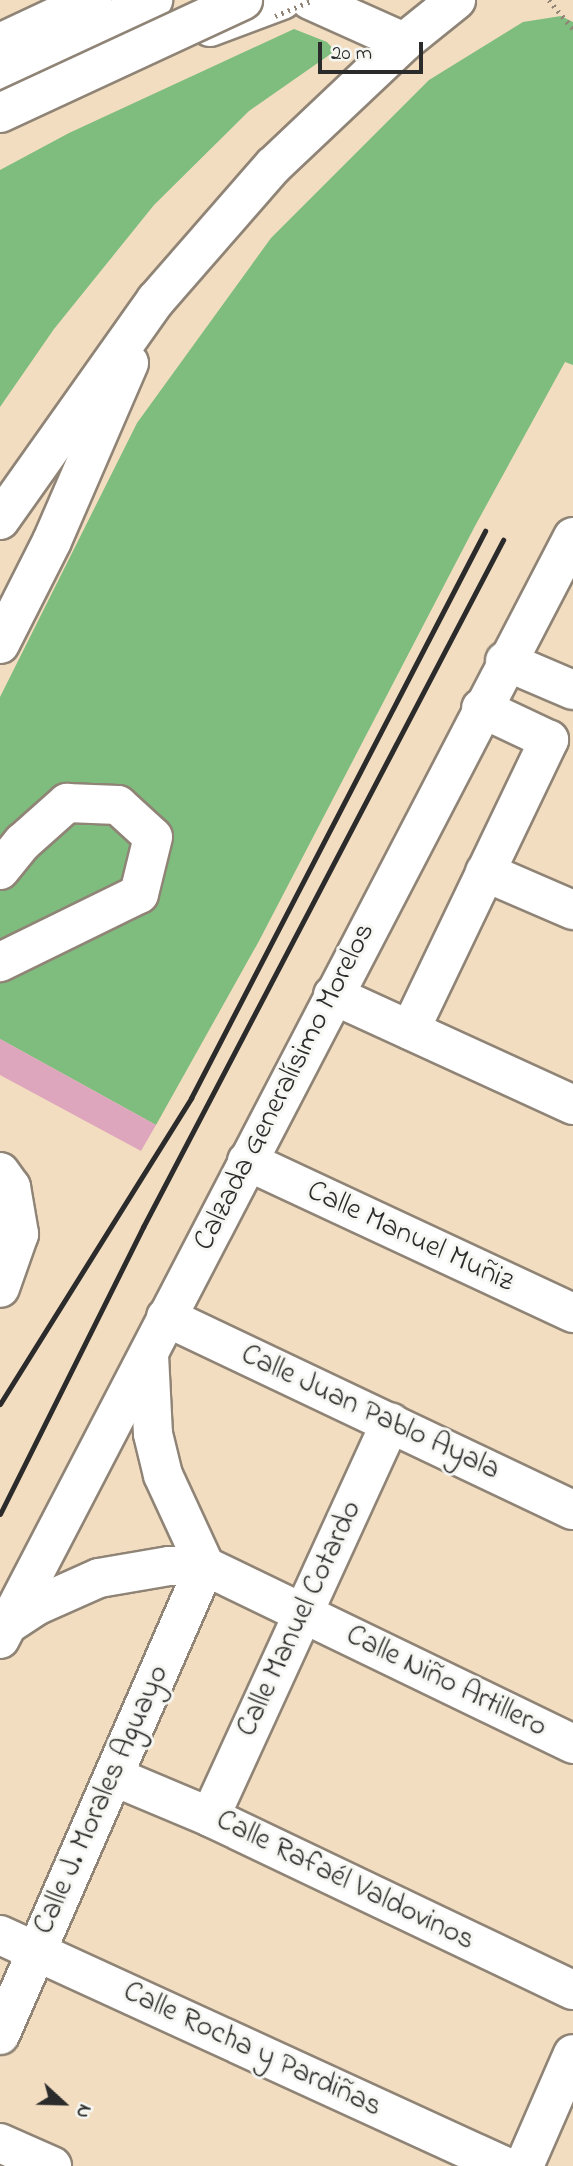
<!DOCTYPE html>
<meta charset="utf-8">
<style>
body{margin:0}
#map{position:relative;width:573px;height:2166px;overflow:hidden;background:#f3ddc1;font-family:"Indie Flower",sans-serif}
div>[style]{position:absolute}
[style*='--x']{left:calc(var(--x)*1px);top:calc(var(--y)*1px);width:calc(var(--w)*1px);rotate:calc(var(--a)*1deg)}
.forest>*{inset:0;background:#7ebd7e}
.building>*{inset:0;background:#dea6bc}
.path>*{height:4.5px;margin-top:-2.25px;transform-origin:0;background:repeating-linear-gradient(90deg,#8f8476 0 2px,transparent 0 7px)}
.roads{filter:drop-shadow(2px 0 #8f8476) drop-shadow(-2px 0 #8f8476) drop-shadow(0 2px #8f8476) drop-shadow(0 -2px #8f8476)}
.minor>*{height:38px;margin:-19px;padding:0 19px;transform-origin:19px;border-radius:19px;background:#fff}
.highway>*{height:38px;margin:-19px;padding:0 19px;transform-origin:19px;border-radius:19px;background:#fff}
.rail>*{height:5px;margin:-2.5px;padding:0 2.5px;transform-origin:2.5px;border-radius:2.5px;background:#2b2b2b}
.path-bridge>*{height:4.5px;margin-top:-2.25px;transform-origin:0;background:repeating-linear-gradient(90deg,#8f8476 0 2px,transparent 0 7px)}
.bridges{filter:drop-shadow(2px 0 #8f8476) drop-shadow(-2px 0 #8f8476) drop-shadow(0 2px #8f8476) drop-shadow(0 -2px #8f8476)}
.highway-bridge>*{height:38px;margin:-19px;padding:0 19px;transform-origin:19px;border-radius:19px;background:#fff}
span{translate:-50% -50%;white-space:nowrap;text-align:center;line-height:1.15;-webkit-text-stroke:6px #f6f6f2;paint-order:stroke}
.street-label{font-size:30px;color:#2b2b2b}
.north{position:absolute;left:28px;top:2068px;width:70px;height:70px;-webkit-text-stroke:5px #f6f6f2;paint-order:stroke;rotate:112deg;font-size:19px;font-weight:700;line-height:28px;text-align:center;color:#2b2b2b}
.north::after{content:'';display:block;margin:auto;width:24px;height:32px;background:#2b2b2b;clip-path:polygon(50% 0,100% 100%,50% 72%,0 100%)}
.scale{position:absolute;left:318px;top:42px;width:105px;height:32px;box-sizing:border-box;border:4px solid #2b2b2b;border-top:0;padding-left:9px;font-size:21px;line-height:24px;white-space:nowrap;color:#2b2b2b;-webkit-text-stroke:5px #f6f6f2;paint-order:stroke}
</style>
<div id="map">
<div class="forest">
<div style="clip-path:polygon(561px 16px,573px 22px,573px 365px,565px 362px,475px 526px,259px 941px,156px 1125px,0 1039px,0 697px,137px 423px,271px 238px,429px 80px,523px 22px)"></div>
<div style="clip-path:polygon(294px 29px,327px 42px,335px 51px,249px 111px,154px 205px,54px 329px,0 407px,0 170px,69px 133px)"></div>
</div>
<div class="building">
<div style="clip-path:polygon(0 1039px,156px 1125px,141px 1151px,0 1075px)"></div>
</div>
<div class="path">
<div style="--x:549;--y:0;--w:38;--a:50"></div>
</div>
<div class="roads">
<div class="minor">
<div style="--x:505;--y:661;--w:74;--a:23.1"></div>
<div style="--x:0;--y:870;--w:36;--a:-51"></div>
<div style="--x:23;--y:842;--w:59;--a:-41.6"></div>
<div style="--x:67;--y:803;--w:51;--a:2.2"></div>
<div style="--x:118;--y:805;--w:47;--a:42.4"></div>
<div style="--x:153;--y:837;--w:59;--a:103.8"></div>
<div style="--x:139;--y:894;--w:155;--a:153.9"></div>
<div style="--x:485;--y:872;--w:96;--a:23.4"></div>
<div style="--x:333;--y:995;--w:264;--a:24.6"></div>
<div style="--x:410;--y:1030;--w:322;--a:-64.4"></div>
<div style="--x:549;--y:740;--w:75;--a:-154.8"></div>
<div style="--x:247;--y:1161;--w:360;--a:25"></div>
<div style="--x:0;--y:1172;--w:19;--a:54"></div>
<div style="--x:11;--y:1187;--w:48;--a:80.3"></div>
<div style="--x:19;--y:1234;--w:57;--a:109.4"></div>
<div style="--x:166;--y:1317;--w:450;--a:25.4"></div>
<div style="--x:149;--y:1355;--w:79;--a:87.1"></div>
<div style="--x:153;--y:1434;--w:42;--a:76.3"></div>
<div style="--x:163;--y:1475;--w:100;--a:65.2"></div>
<div style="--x:7;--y:1625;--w:35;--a:-33"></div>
<div style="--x:36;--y:1606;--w:69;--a:-24"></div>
<div style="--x:99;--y:1578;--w:71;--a:-9.7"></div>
<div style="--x:169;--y:1566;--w:36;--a:0"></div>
<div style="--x:205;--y:1566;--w:409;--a:25.8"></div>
<div style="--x:0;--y:1639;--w:1242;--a:-62.53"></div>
<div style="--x:115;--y:1777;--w:103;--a:22.8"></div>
<div style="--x:210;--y:1817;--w:402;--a:25.5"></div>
<div style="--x:210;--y:1817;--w:434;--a:-65.4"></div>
<div style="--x:0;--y:1935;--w:554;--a:24.62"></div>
<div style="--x:0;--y:2035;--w:512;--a:-66.39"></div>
<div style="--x:0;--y:2143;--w:57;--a:23.9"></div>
<div style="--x:524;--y:2166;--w:122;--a:-66.4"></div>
</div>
<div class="highway">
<div style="--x:310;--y:0;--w:103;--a:24.1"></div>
<div style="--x:210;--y:27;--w:77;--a:-20.6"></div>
<div style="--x:0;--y:43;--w:102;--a:-25.1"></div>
<div style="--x:0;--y:80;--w:173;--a:-27.6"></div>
<div style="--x:0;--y:520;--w:270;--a:-54.7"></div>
<div style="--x:156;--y:300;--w:178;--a:-48.9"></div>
<div style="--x:273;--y:166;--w:180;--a:-43.4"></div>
<div style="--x:404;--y:42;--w:67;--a:-38.9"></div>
<div style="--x:0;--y:644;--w:115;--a:-63.2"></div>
<div style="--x:52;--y:541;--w:194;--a:-66.6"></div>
</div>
</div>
<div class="rail">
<div style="--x:0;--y:1404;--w:361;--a:-58"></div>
<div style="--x:191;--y:1098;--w:639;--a:-62.59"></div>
<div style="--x:0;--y:1514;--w:321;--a:-63.5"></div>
<div style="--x:143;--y:1227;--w:776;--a:-62.34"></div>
</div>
<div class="path-bridge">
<div style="--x:275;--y:16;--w:41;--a:-22.8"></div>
</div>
<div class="bridges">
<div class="highway-bridge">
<div style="--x:0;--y:113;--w:268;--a:-24.9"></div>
</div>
</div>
<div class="street-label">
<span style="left:285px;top:1087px;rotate:-63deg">Calzada Generalísimo Morelos</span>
<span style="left:410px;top:1237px;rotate:25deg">Calle Manuel Muñiz</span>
<span style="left:370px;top:1413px;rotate:25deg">Calle Juan Pablo Ayala</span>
<span style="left:300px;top:1619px;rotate:-65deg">Calle Manuel Cotardo</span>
<span style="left:446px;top:1682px;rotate:26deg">Calle Niño Artillero</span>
<span style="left:102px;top:1800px;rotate:-66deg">Calle J. Morales Aguayo</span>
<span style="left:345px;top:1881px;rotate:26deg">Calle Rafaél Valdovinos</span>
<span style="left:252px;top:2050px;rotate:25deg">Calle Rocha y Pardiñas</span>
</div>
<div class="north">N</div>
<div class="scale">20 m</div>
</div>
